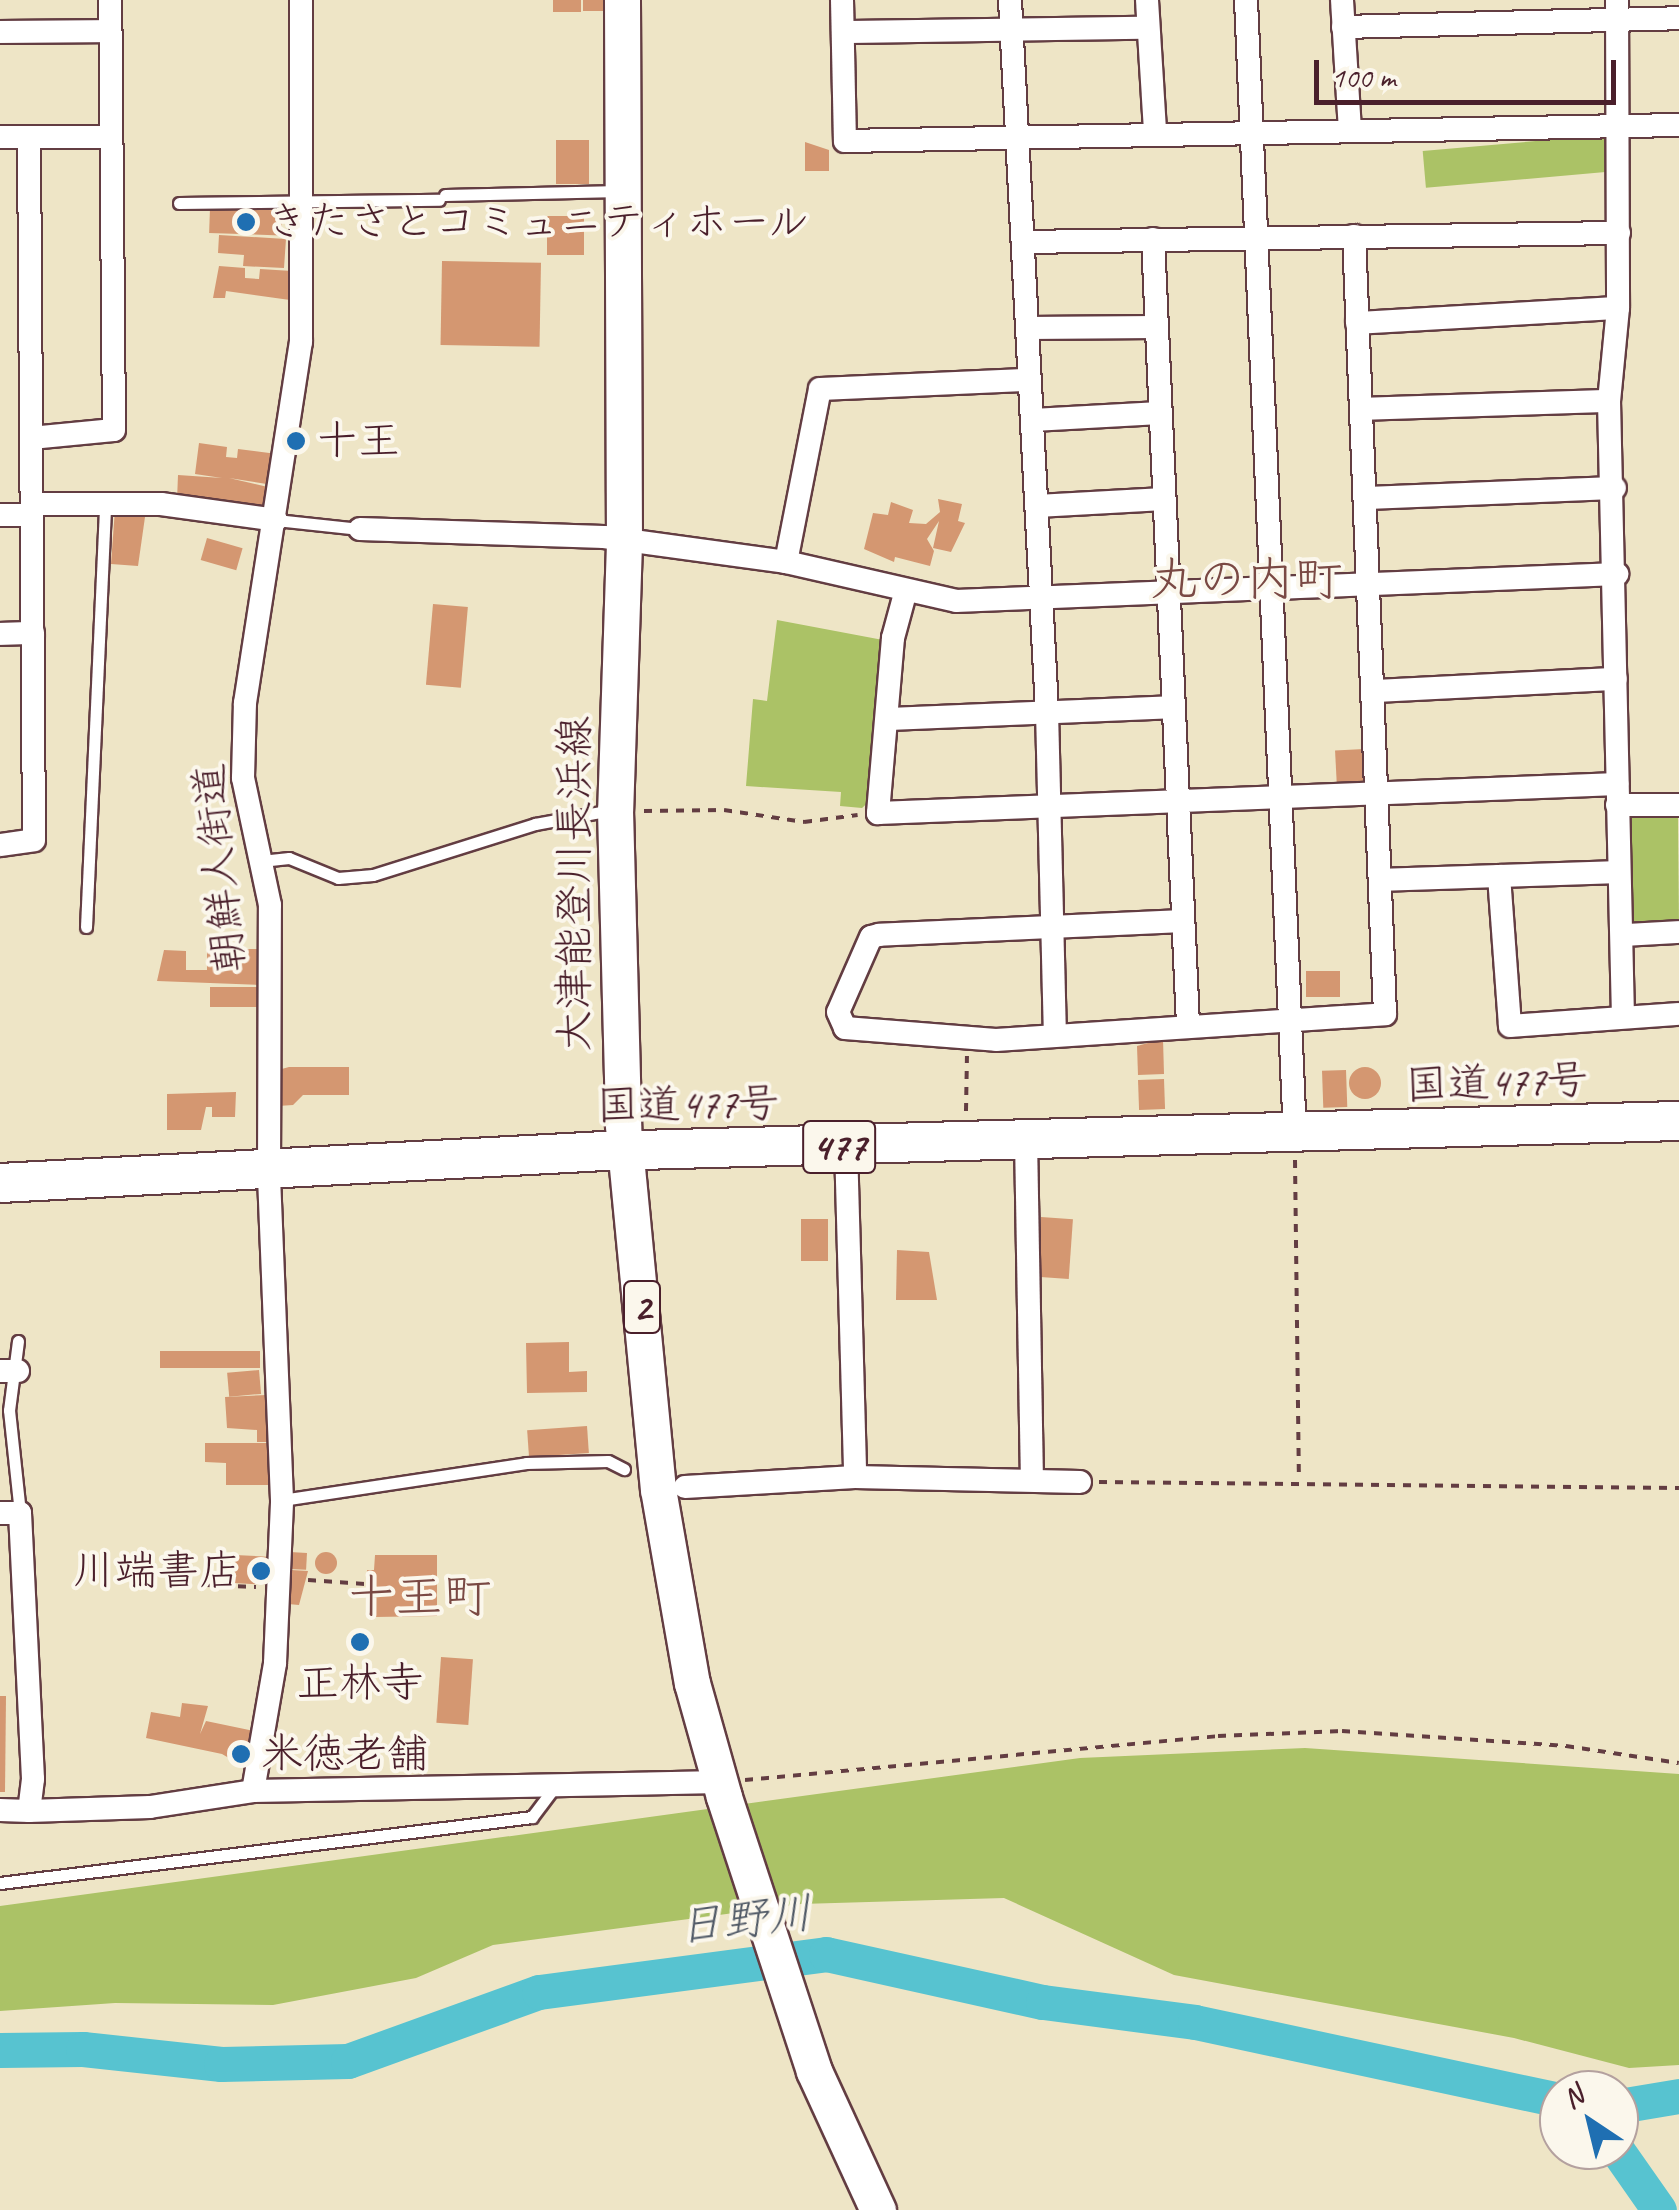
<!DOCTYPE html>
<meta charset="utf-8">
<style>
body{margin:0}
#map{position:relative;width:1679px;height:2210px;overflow:hidden;background:#eee5c6;font-family:Caveat,"Klee One",sans-serif}
div>[style]{position:absolute}
[style*='--x']{left:calc(var(--x)*1px);top:calc(var(--y)*1px);width:calc(var(--w)*1px);rotate:calc(var(--a)*1deg)}
.green>*{inset:0;background:#abc266;transform-origin:0 0}
.river>*{height:35px;margin:-17.5px;padding:0 17.5px;transform-origin:17.5px;border-radius:17.5px;background:#57c3d0}
.building>*{inset:0;background:#d49771;transform-origin:0 0}
.round{border-radius:50%}
.path>*{height:4px;margin-top:-2px;transform-origin:0;background:repeating-linear-gradient(90deg,#633d42 0 8px,transparent 0 16px)}
.roads{filter:drop-shadow(2px 0 #633d42) drop-shadow(-2px 0 #633d42) drop-shadow(0 2px #633d42) drop-shadow(0 -2px #633d42)}
.service>*{height:11px;margin:-5.5px;padding:0 5.5px;transform-origin:5.5px;border-radius:5.5px;background:#fff}
.minor>*{height:22px;margin:-11px;padding:0 11px;transform-origin:11px;border-radius:11px;background:#fff}
.primary>*{height:35px;margin:-17.5px;padding:0 17.5px;transform-origin:17.5px;border-radius:17.5px;background:#fff}
.trunk>*{height:38px;margin:-19px;padding:0 19px;transform-origin:19px;border-radius:19px;background:#fff}
.dots>*{width:28px;height:28px;translate:-50% -50%;box-sizing:border-box;border:5px solid #fbf7ec;border-radius:50%}
span{translate:-50% -50%;white-space:nowrap;text-align:center;line-height:1.15;-webkit-text-stroke:8px #fbf7ec;paint-order:stroke}
.shield-label span{padding:2px 8px;background:#fbf7ec;border:2px solid;border-radius:8px;-webkit-text-stroke-width:0}
.shield-label{font-size:40px;color:#4a1f2b;font-weight:700}
.poi-label{font-size:42px;color:#4a1f2b}
.left{translate:0 -50%;text-align:left}
.right{translate:-100% -50%;text-align:right}
.street-label{font-size:42px;color:#4a1f2b}
.water-label{font-size:45px;color:#4f5865;font-style:italic}
.quarter-label{font-size:48px;color:#7a4944}
.north{position:absolute;left:1539px;top:2070px;width:100px;height:100px;box-sizing:border-box;background:#fbf7ec;border:2px solid #b4a19f;border-radius:50%;rotate:325deg;font-size:28px;font-weight:700;line-height:40px;text-align:center;color:#4a1f2b}
.north::after{content:'';display:block;margin:auto;width:35px;height:45px;background:#1f6fb2;clip-path:polygon(50% 0,100% 100%,50% 72%,0 100%)}
.scale{position:absolute;left:1314px;top:60px;width:302px;height:45px;box-sizing:border-box;border:5px solid #4a1f2b;border-top:0;padding-left:12px;font-size:30px;line-height:35px;white-space:nowrap;color:#4a1f2b;-webkit-text-stroke:8px #fbf7ec;paint-order:stroke}
</style>
<div id="map">
<div class="green">
<div style="left:1605px;top:135px;width:37px;height:183px;rotate:85deg"></div>
<div style="clip-path:polygon(777px 620px,883px 640px,874px 797px,862px 808px,840px 806px,841px 792px,746px 786px,753px 699px,767px 701px)"></div>
<div style="clip-path:polygon(1624px 811px,1678px 816px,1679px 927px,1636px 928px,1628px 921px)"></div>
<div style="clip-path:polygon(1305px 1748px,1679px 1774px,1679px 2065px,1629px 2068px,1514px 2038px,1174px 1975px,1004px 1898px,801px 1904px,493px 1945px,416px 1978px,273px 2005px,115px 2003px,0 2011px,0 1906px,1080px 1758px)"></div>
</div>
<div class="river">
<div style="--x:0;--y:2050;--w:83;--a:-0.7"></div>
<div style="--x:83;--y:2049;--w:139;--a:6.2"></div>
<div style="--x:221;--y:2064;--w:127;--a:-1.4"></div>
<div style="--x:348;--y:2061;--w:203;--a:-19.9"></div>
<div style="--x:539;--y:1992;--w:290;--a:-7.5"></div>
<div style="--x:826;--y:1954;--w:222;--a:12.5"></div>
<div style="--x:1043;--y:2002;--w:153;--a:7.5"></div>
<div style="--x:1195;--y:2022;--w:372;--a:12.1"></div>
<div style="--x:1619;--y:2106;--w:61;--a:-9.5"></div>
<div style="--x:1617;--y:2150;--w:73;--a:55"></div>
</div>
<div class="building">
<div style="left:553px;top:0;width:28px;height:12px"></div>
<div style="left:583px;top:0;width:22px;height:11px"></div>
<div style="left:556px;top:140px;width:33px;height:44px"></div>
<div style="clip-path:polygon(805px 142px,829px 150px,829px 171px,805px 171px)"></div>
<div style="left:210px;top:208px;width:72px;height:25px;rotate:2deg"></div>
<div style="left:547px;top:216px;width:37px;height:39px"></div>
<div style="clip-path:polygon(219px 235px,286px 239px,284px 268px,243px 266px,244px 255px,218px 253px)"></div>
<div style="left:442px;top:261px;width:99px;height:84px;rotate:1deg"></div>
<div style="clip-path:polygon(219px 266px,245px 268px,245px 278px,259px 279px,260px 269px,292px 271px,290px 300px,226px 291px,225px 298px,213px 298px)"></div>
<div style="clip-path:polygon(199px 443px,227px 447px,226px 457px,237px 458px,238px 449px,277px 454px,273px 485px,229px 478px,272px 488px,267px 513px,177px 500px,178px 475px,222px 478px,195px 474px)"></div>
<div style="clip-path:polygon(938px 499px,962px 504px,958px 521px,965px 523px,951px 552px,933px 548px,939px 521px,927px 539px,934px 551px,930px 566px,895px 557px,894px 562px,864px 549px,873px 513px,888px 515px,891px 502px,913px 510px,909px 523px,926px 524px,940px 512px)"></div>
<div style="clip-path:polygon(115px 509px,139px 510px,145px 517px,138px 566px,111px 564px)"></div>
<div style="left:207px;top:538px;width:37px;height:23px;rotate:16deg"></div>
<div style="left:433px;top:604px;width:35px;height:81px;rotate:5deg"></div>
<div style="left:1364px;top:749px;width:33px;height:29px;rotate:87deg"></div>
<div style="clip-path:polygon(207px 949px,261px 949px,261px 985px,157px 981px,164px 950px,186px 951px,186px 970px,207px 970px)"></div>
<div style="left:1340px;top:971px;width:26px;height:34px;rotate:90deg"></div>
<div style="left:210px;top:987px;width:50px;height:20px"></div>
<div style="clip-path:polygon(1163px 1039px,1164px 1074px,1138px 1075px,1137px 1046px)"></div>
<div style="clip-path:polygon(289px 1067px,349px 1067px,349px 1095px,303px 1095px,293px 1105px,278px 1106px,278px 1070px)"></div>
<div class="round" style="left:1349px;top:1067px;width:32px;height:32px"></div>
<div style="left:1346px;top:1070px;width:37px;height:24px;rotate:88deg"></div>
<div style="left:1164px;top:1079px;width:30px;height:26px;rotate:88deg"></div>
<div style="clip-path:polygon(236px 1092px,235px 1117px,212px 1117px,212px 1107px,206px 1107px,201px 1130px,167px 1130px,167px 1094px)"></div>
<div style="left:1041px;top:1217px;width:32px;height:60px;rotate:4deg"></div>
<div style="left:801px;top:1219px;width:27px;height:42px"></div>
<div style="clip-path:polygon(897px 1250px,929px 1252px,937px 1300px,896px 1300px)"></div>
<div style="clip-path:polygon(569px 1342px,569px 1372px,587px 1371px,587px 1392px,527px 1393px,526px 1343px)"></div>
<div style="left:260px;top:1351px;width:17px;height:100px;rotate:90deg"></div>
<div style="left:259px;top:1370px;width:24px;height:32px;rotate:85deg"></div>
<div style="clip-path:polygon(267px 1395px,269px 1442px,257px 1442px,257px 1430px,227px 1428px,225px 1397px)"></div>
<div style="left:587px;top:1426px;width:27px;height:60px;rotate:86deg"></div>
<div style="clip-path:polygon(205px 1443px,274px 1443px,273px 1485px,226px 1485px,226px 1463px,205px 1462px)"></div>
<div style="left:290px;top:1552px;width:17px;height:17px;rotate:3deg"></div>
<div class="round" style="left:315px;top:1552px;width:22px;height:22px"></div>
<div style="left:235px;top:1555px;width:37px;height:28px;rotate:3deg"></div>
<div style="clip-path:polygon(375px 1555px,437px 1555px,437px 1616px,375px 1617px,367px 1570px,374px 1570px)"></div>
<div style="clip-path:polygon(291px 1570px,308px 1571px,299px 1605px,288px 1604px)"></div>
<div style="left:441px;top:1657px;width:32px;height:66px;rotate:4deg"></div>
<div style="clip-path:polygon(0 1696px,6px 1696px,5px 1792px,0 1792px)"></div>
<div style="clip-path:polygon(182px 1703px,208px 1706px,200px 1734px,206px 1721px,254px 1731px,246px 1768px,222px 1754px,146px 1738px,151px 1712px,180px 1717px)"></div>
</div>
<div class="path">
<div style="--x:644;--y:811;--w:80;--a:-0.7"></div>
<div style="--x:724;--y:810;--w:81;--a:8.5"></div>
<div style="--x:804;--y:822;--w:54;--a:-7.4"></div>
<div style="--x:966;--y:1111;--w:55;--a:-89"></div>
<div style="--x:1295;--y:1160;--w:320;--a:89.3"></div>
<div style="--x:1099;--y:1482;--w:580;--a:0.59"></div>
<div style="--x:308;--y:1580;--w:57;--a:4"></div>
<div style="--x:206;--y:1585;--w:50;--a:2.3"></div>
<div style="--x:745;--y:1780;--w:475;--a:-5.3"></div>
<div style="--x:1218;--y:1736;--w:124;--a:-2.3"></div>
<div style="--x:1342;--y:1731;--w:225;--a:3.8"></div>
<div style="--x:1566;--y:1746;--w:114;--a:8.6"></div>
</div>
<div class="roads">
<div class="service">
<div style="--x:445;--y:195;--w:175;--a:-1.3"></div>
<div style="--x:179;--y:203;--w:260;--a:-0.7"></div>
<div style="--x:276;--y:520;--w:84;--a:6.1"></div>
<div style="--x:261;--y:861;--w:28;--a:-6"></div>
<div style="--x:289;--y:858;--w:53;--a:22.2"></div>
<div style="--x:338;--y:878;--w:35;--a:-5"></div>
<div style="--x:373;--y:875;--w:170;--a:-17.5"></div>
<div style="--x:535;--y:824;--w:77;--a:-10.4"></div>
<div style="--x:86;--y:927;--w:423;--a:-87.4"></div>
<div style="--x:18;--y:1341;--w:70;--a:97.4"></div>
<div style="--x:9;--y:1410;--w:104;--a:83.9"></div>
<div style="--x:282;--y:1500;--w:247;--a:-8.6"></div>
<div style="--x:526;--y:1463;--w:82;--a:-1.4"></div>
<div style="--x:608;--y:1461;--w:18;--a:27"></div>
<div style="--x:0;--y:1883;--w:536;--a:-7.07"></div>
<div style="--x:532;--y:1817;--w:38;--a:-53"></div>
</div>
<div class="minor">
<div style="--x:842;--y:0;--w:141;--a:88.8"></div>
<div style="--x:845;--y:141;--w:834;--a:-1.1"></div>
<div style="--x:1010;--y:0;--w:712;--a:87.02"></div>
<div style="--x:1047;--y:711;--w:324;--a:88.6"></div>
<div style="--x:1147;--y:0;--w:131;--a:86.5"></div>
<div style="--x:1246;--y:0;--w:1136;--a:87.53"></div>
<div style="--x:1342;--y:0;--w:131;--a:86.5"></div>
<div style="--x:1617;--y:0;--w:308;--a:89.8"></div>
<div style="--x:1618;--y:308;--w:93;--a:95.5"></div>
<div style="--x:1609;--y:401;--w:615;--a:88.7"></div>
<div style="--x:1343;--y:27;--w:336;--a:-1.5"></div>
<div style="--x:0;--y:32;--w:110;--a:-0.5"></div>
<div style="--x:843;--y:32;--w:305;--a:-0.8"></div>
<div style="--x:0;--y:137;--w:111;--a:0"></div>
<div style="--x:1153;--y:239;--w:788;--a:87.45"></div>
<div style="--x:1024;--y:242;--w:595;--a:-0.87"></div>
<div style="--x:1357;--y:323;--w:261;--a:-3.3"></div>
<div style="--x:1027;--y:328;--w:129;--a:-0.4"></div>
<div style="--x:1362;--y:409;--w:247;--a:-1.9"></div>
<div style="--x:1033;--y:420;--w:127;--a:-3.2"></div>
<div style="--x:31;--y:438;--w:83;--a:-5.5"></div>
<div style="--x:114;--y:430;--w:430;--a:-90.5"></div>
<div style="--x:1366;--y:498;--w:249;--a:-2.3"></div>
<div style="--x:32;--y:504;--w:129;--a:0"></div>
<div style="--x:161;--y:504;--w:116;--a:7.9"></div>
<div style="--x:1037;--y:506;--w:127;--a:-3.2"></div>
<div style="--x:0;--y:515;--w:32;--a:0"></div>
<div style="--x:360;--y:529;--w:244;--a:1.9"></div>
<div style="--x:604;--y:537;--w:184;--a:7.8"></div>
<div style="--x:786;--y:562;--w:174;--a:12.9"></div>
<div style="--x:956;--y:601;--w:662;--a:-2.34"></div>
<div style="--x:786;--y:562;--w:176;--a:-78.9"></div>
<div style="--x:820;--y:389;--w:210;--a:-2.5"></div>
<div style="--x:906;--y:590;--w:50;--a:105.2"></div>
<div style="--x:893;--y:638;--w:176;--a:94.9"></div>
<div style="--x:878;--y:813;--w:740;--a:-2.25"></div>
<div style="--x:0;--y:634;--w:33;--a:-2"></div>
<div style="--x:1377;--y:691;--w:239;--a:-2.9"></div>
<div style="--x:888;--y:719;--w:284;--a:-2.4"></div>
<div style="--x:1617;--y:805;--w:62;--a:0"></div>
<div style="--x:0;--y:845;--w:34;--a:-8"></div>
<div style="--x:34;--y:840;--w:703;--a:-90.41"></div>
<div style="--x:1499;--y:876;--w:150;--a:85.8"></div>
<div style="--x:1510;--y:1026;--w:169;--a:-4.1"></div>
<div style="--x:1381;--y:880;--w:236;--a:-1.9"></div>
<div style="--x:1183;--y:921;--w:304;--a:177.4"></div>
<div style="--x:879;--y:935;--w:8;--a:166"></div>
<div style="--x:871;--y:937;--w:82;--a:113.7"></div>
<div style="--x:838;--y:1012;--w:17;--a:66"></div>
<div style="--x:845;--y:1028;--w:151;--a:4.5"></div>
<div style="--x:996;--y:1040;--w:390;--a:-3.8"></div>
<div style="--x:1385;--y:1014;--w:779;--a:-92.28"></div>
<div style="--x:1625;--y:935;--w:54;--a:-3.2"></div>
<div style="--x:1026;--y:1139;--w:337;--a:89"></div>
<div style="--x:846;--y:1146;--w:331;--a:88.4"></div>
<div style="--x:0;--y:1371;--w:18;--a:0"></div>
<div style="--x:685;--y:1487;--w:170;--a:-3.4"></div>
<div style="--x:855;--y:1477;--w:225;--a:1.3"></div>
<div style="--x:0;--y:1513;--w:20;--a:0"></div>
<div style="--x:20;--y:1513;--w:266;--a:87.2"></div>
<div style="--x:33;--y:1779;--w:32;--a:97"></div>
<div style="--x:29;--y:1811;--w:29;--a:-178"></div>
<div style="--x:253;--y:1791;--w:130;--a:-80.2"></div>
<div style="--x:275;--y:1663;--w:163;--a:-87.5"></div>
<div style="--x:282;--y:1500;--w:329;--a:-92.3"></div>
<div style="--x:269;--y:1171;--w:266;--a:-89.8"></div>
<div style="--x:270;--y:905;--w:130;--a:-102"></div>
<div style="--x:243;--y:778;--w:75;--a:-88.5"></div>
<div style="--x:245;--y:703;--w:365;--a:-81.2"></div>
<div style="--x:301;--y:342;--w:342;--a:-90"></div>
<div style="--x:29;--y:1811;--w:121;--a:-1.9"></div>
<div style="--x:150;--y:1807;--w:104;--a:-8.8"></div>
<div style="--x:253;--y:1791;--w:467;--a:-1.1"></div>
</div>
<div class="primary">
<div style="--x:622;--y:0;--w:543;--a:89.79"></div>
<div style="--x:624;--y:543;--w:267;--a:91.9"></div>
<div style="--x:615;--y:810;--w:316;--a:88.5"></div>
<div style="--x:623;--y:1126;--w:365;--a:84.5"></div>
<div style="--x:658;--y:1489;--w:197;--a:80.1"></div>
<div style="--x:692;--y:1683;--w:118;--a:74.3"></div>
<div style="--x:724;--y:1797;--w:288;--a:71.8"></div>
<div style="--x:814;--y:2071;--w:153;--a:65.3"></div>
</div>
<div class="trunk">
<div style="--x:0;--y:1183;--w:605;--a:-3.03"></div>
<div style="--x:604;--y:1151;--w:1075;--a:-1.6"></div>
</div>
</div>
<div class="dots">
<div style="left:246px;top:222px;background:#1f6fb2"></div>
<div style="left:296px;top:441px;background:#1f6fb2"></div>
<div style="left:261px;top:1571px;background:#1f6fb2"></div>
<div style="left:360px;top:1642px;background:#1f6fb2"></div>
<div style="left:241px;top:1754px;background:#1f6fb2"></div>
</div>
<div class="shield-label">
<span style="left:839px;top:1147px">477</span>
<span style="left:642px;top:1307px">2</span>
</div>
<div class="poi-label">
<span class="left" style="left:266px;top:222px">きたさとコミュニティホール</span>
<span class="left" style="left:316px;top:441px">十王</span>
<span class="right" style="left:241px;top:1571px">川端書店</span>
<span style="left:360px;top:1683px">正林寺</span>
<span class="left" style="left:261px;top:1754px">米徳老舗</span>
</div>
<div class="street-label">
<span style="left:220px;top:868px;rotate:-96deg">朝鮮人街道</span>
<span style="left:575px;top:884px;rotate:-90deg">大津能登川長浜線</span>
<span style="left:1497px;top:1083px;rotate:-2deg">国道477号</span>
<span style="left:688px;top:1105px;rotate:-1deg">国道477号</span>
</div>
<div class="water-label">
<span style="left:745px;top:1920px;rotate:-6deg">日野川</span>
</div>
<div class="quarter-label">
<span style="left:1246px;top:580px">丸の内町</span>
<span style="left:419px;top:1597px">十王町</span>
</div>
<div class="north">N</div>
<div class="scale">100 m</div>
</div>
